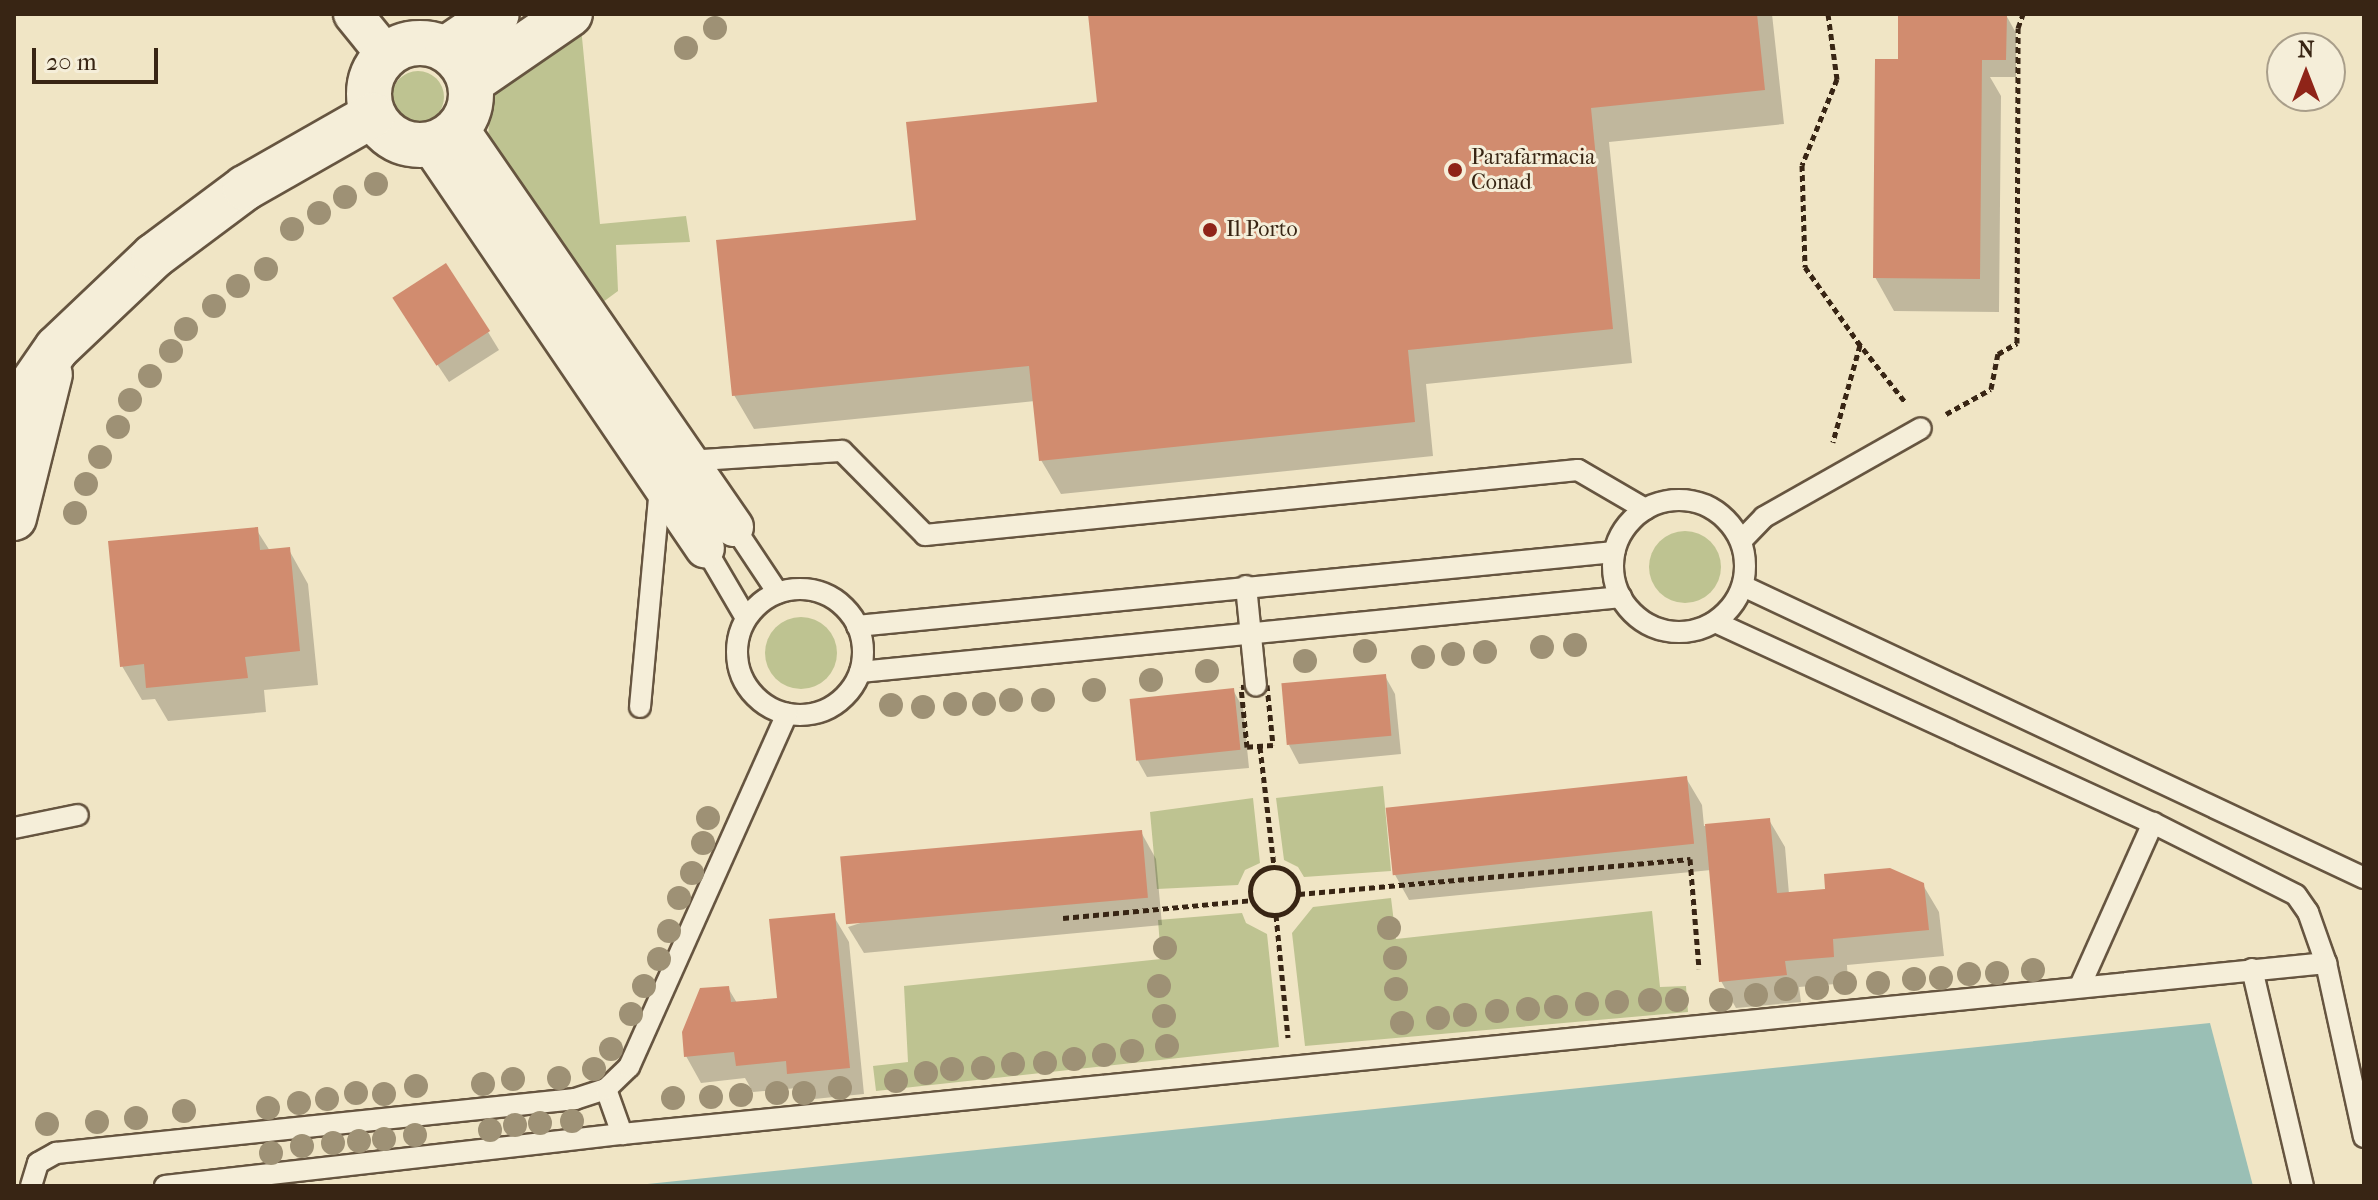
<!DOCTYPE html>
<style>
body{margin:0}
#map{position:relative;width:2378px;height:1200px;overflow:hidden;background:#f0e5c5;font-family:"IM FELL French Canon",serif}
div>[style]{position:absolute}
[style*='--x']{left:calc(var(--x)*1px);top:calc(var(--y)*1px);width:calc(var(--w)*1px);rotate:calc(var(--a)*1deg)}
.green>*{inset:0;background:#bec391}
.round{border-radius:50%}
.water>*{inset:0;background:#9abfb5}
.shadow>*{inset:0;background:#0003}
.building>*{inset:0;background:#d18c6f;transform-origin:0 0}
.path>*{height:5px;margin-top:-2.5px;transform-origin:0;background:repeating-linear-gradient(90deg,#382514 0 6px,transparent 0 10px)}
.path>.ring{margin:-2.5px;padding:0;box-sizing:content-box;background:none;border:5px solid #382514;border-radius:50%}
.roads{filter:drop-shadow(2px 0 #665540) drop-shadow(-2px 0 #665540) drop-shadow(0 2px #665540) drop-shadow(0 -2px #665540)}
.service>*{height:20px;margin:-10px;padding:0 10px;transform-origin:10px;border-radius:10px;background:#f5eed9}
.service>.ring{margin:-10px;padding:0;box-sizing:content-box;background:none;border:20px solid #f5eed9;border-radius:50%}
.minor>*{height:38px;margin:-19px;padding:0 19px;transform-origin:19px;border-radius:19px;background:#f5eed9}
.tertiary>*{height:44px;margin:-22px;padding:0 22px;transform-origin:22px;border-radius:22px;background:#f5eed9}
.tertiary>.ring{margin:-22px;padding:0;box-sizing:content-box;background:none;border:44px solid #f5eed9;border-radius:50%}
.trees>*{width:24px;height:24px;margin:-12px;border-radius:50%;background:#9e9175}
.dots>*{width:22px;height:22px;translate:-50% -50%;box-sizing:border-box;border:4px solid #f5eed9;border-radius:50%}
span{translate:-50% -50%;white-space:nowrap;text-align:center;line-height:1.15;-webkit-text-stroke:6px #f5eed9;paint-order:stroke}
.poi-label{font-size:22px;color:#382514}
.left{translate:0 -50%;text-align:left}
.frame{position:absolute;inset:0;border:16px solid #382514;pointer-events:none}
.north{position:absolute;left:2266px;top:32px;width:80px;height:80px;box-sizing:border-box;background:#f5eed9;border:2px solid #a99e8a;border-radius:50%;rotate:0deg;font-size:22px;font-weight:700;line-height:32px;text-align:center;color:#382514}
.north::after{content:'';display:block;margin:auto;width:28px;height:36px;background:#8f2418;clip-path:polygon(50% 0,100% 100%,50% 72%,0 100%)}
.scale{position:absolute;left:32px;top:48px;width:126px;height:36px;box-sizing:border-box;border:4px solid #382514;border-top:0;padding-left:10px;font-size:24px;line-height:28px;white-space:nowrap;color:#382514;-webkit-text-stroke:6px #f5eed9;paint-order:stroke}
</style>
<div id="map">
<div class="green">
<div style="clip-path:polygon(581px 27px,600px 224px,686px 216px,690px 242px,616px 245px,618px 291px,603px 302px,488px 140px,491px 88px)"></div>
<div class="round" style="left:392px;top:71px;width:52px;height:52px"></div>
<div class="round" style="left:1649px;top:531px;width:72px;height:72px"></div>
<div class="round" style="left:765px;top:617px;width:72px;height:72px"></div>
<div style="clip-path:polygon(1383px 786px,1391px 871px,1304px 877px,1298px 867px,1284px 860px,1276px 798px)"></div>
<div style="clip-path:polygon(1253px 798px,1260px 863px,1245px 870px,1238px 885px,1157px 889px,1150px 812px)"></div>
<div style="clip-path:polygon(1391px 898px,1396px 939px,1652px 911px,1660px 987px,1686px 986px,1688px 1012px,1305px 1046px,1292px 933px,1313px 907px)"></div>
<div style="clip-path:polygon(1242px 913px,1246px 923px,1267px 934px,1279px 1047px,876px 1091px,873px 1066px,908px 1062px,904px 986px,1161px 959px,1158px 920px)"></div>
</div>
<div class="water">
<div style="clip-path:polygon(2210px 1023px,2253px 1186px,628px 1186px)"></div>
</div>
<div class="shadow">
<div style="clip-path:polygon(1090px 14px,1772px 14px,1784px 124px,1609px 142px,1632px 363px,1426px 384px,1433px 456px,1061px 494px,1041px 460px,1035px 401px,754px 429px,734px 395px,918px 221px,1099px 104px)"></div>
<div style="clip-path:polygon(1900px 14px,2006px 15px,2016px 33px,2016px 77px,1990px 77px,2001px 96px,1999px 312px,1894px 311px,1875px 277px,1901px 61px)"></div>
<div style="clip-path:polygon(405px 316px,488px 332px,499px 350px,449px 382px)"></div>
<div style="clip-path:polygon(256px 529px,270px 551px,289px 550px,308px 584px,318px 685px,264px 690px,266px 712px,168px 721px,155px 699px,142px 700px,122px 666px)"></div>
<div style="clip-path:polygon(1385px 676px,1395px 694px,1401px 754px,1299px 764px,1289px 745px)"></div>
<div style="clip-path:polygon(1233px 690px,1243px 708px,1249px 768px,1147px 777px,1137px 759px)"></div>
<div style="clip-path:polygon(1686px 778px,1702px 805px,1704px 826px,1769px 820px,1785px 847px,1789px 894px,1923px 885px,1939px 912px,1944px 956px,1847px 965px,1848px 983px,1799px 987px,1801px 1002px,1736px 1008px,1721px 981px,1711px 870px,1409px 900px,1394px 873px)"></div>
<div style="clip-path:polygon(1141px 832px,1156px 859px,1162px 925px,864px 953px,848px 927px)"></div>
<div style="clip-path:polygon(833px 915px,849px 942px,864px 1094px,804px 1100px,797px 1088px,753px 1092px,745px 1078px,701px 1083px,686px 1056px,728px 988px,737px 1003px,779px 999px)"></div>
</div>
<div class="building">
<div style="clip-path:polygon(1088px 14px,1757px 14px,1765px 90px,1591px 108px,1613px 329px,1408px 350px,1415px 422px,1039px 461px,1029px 366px,732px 396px,716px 240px,916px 220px,906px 122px,1097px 102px)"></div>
<div style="clip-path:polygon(1898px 14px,2007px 14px,2006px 60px,1982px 60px,1980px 279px,1873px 278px,1875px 59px,1898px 59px)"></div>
<div style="left:446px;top:263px;width:81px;height:64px;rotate:57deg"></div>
<div style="clip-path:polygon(258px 527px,260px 550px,290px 547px,300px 651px,245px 657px,248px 678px,146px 688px,144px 664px,120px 667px,108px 541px)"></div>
<div style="left:1386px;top:674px;width:62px;height:105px;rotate:85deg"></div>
<div style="left:1234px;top:688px;width:62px;height:105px;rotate:84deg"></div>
<div style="left:1687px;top:776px;width:68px;height:303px;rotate:84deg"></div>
<div style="clip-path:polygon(1770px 818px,1777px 893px,1825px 889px,1824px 874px,1890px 868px,1924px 883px,1929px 930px,1833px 939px,1834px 957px,1785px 961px,1787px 975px,1719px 982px,1705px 824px)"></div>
<div style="left:1142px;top:830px;width:68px;height:303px;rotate:85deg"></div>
<div style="clip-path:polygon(835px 913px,850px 1068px,787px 1074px,786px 1061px,736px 1066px,734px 1052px,684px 1057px,682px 1032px,700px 988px,729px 986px,731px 1002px,777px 998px,769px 919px)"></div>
</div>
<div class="path">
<div style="--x:1828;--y:14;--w:66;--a:82.1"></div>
<div style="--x:1837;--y:79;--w:93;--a:112.1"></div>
<div style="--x:1802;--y:165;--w:102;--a:88.3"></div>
<div style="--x:1805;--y:267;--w:95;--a:54.8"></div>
<div style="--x:1860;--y:345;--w:101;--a:105.6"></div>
<div style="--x:1857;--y:341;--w:79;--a:51.7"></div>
<div style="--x:1946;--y:414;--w:51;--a:-29.1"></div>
<div style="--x:1991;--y:389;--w:36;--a:-79"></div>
<div style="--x:1998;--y:354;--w:22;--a:-30"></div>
<div style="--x:2017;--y:343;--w:315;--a:-89.8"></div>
<div style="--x:2018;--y:28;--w:15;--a:-70"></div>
<div style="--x:1267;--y:685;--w:60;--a:84.3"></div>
<div style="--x:1273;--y:745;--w:26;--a:176"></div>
<div style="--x:1247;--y:747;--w:60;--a:-95.7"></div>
<div style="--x:1241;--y:687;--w:26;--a:-4"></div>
<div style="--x:1260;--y:747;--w:121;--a:83.3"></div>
<div class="ring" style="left:1250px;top:867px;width:43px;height:43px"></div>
<div style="--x:1299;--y:894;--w:393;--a:-5.1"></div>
<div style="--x:1690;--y:859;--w:110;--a:85.3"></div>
<div style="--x:1276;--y:915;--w:123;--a:84.4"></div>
<div style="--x:1063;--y:918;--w:190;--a:-5.4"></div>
</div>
<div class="roads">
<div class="service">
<div style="--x:686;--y:461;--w:156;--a:-3.7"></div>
<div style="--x:842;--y:451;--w:118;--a:45.3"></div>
<div style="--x:925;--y:535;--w:656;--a:-5.68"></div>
<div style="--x:1578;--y:470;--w:78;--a:30.2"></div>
<div class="ring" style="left:1613px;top:500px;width:112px;height:112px"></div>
<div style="--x:734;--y:527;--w:79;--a:56.3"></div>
<div style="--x:1741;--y:541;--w:33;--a:-46"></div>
<div style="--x:1764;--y:517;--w:180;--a:-29.5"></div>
<div style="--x:705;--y:548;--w:81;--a:59.6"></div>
<div style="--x:1246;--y:586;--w:100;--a:84.3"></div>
<div style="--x:1743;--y:586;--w:686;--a:25.18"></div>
<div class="ring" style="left:737px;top:589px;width:106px;height:106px"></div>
<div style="--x:1715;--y:622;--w:482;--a:24.7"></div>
<div style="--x:2153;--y:823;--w:160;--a:26.7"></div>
<div style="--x:2296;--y:895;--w:21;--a:55"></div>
<div style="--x:2308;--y:912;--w:54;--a:70.6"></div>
<div style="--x:2326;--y:963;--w:178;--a:77.7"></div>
<div style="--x:857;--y:626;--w:761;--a:-5.58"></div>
<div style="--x:860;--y:672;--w:765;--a:-5.63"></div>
<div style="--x:640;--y:707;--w:220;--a:-84.8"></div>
<div style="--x:14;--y:828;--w:65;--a:-11.5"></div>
<div style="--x:2252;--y:969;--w:223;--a:76.8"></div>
<div style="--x:2080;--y:986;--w:179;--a:-65.9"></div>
<div style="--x:606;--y:1089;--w:48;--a:70.4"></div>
<div style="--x:622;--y:1134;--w:1713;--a:-5.73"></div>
<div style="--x:31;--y:1186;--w:24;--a:-73"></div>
<div style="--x:38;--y:1163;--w:21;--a:-29"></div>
<div style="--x:56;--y:1153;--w:522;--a:-5.94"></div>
<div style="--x:575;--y:1099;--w:33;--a:-18"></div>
<div style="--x:606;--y:1089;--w:32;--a:-44"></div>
<div style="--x:629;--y:1067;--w:387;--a:-65.9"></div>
<div style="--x:165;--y:1186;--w:460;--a:-6.5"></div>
</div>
<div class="minor">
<div style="--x:353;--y:14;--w:54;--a:51"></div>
<div style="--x:458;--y:127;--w:486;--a:55.4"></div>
<div style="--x:430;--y:144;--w:489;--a:55.8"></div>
</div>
<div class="tertiary">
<div class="ring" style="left:369px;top:43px;width:58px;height:58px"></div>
<div style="--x:447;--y:48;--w:60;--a:-34.2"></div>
<div style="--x:471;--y:82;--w:120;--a:-34.5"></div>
<div style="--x:14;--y:410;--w:75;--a:-55.3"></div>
<div style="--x:57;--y:348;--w:134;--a:-43.5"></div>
<div style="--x:154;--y:256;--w:114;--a:-36.8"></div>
<div style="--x:245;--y:188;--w:147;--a:-29.7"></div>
<div style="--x:14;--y:518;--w:148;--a:-76"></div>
</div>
</div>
<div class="trees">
<div style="left:715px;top:28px"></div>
<div style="left:686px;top:48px"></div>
<div style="left:376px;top:184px"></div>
<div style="left:345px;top:197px"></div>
<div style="left:319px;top:213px"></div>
<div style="left:292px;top:229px"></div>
<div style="left:266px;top:269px"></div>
<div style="left:238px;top:286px"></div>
<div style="left:214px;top:306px"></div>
<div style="left:186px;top:329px"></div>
<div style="left:171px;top:351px"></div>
<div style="left:150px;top:376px"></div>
<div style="left:130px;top:400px"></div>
<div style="left:118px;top:427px"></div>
<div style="left:100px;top:457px"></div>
<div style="left:86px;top:484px"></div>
<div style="left:75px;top:513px"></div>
<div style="left:1575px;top:645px"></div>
<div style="left:1542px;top:647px"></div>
<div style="left:1365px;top:651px"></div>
<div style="left:1485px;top:652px"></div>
<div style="left:1453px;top:654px"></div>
<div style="left:1423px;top:657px"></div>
<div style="left:1305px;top:661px"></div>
<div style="left:1207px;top:671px"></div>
<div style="left:1151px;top:680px"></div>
<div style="left:1094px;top:690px"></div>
<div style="left:1011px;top:700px"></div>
<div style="left:1043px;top:700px"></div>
<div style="left:955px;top:704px"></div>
<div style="left:984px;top:704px"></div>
<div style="left:891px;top:705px"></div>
<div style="left:923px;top:707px"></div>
<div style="left:708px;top:818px"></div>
<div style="left:703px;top:843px"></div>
<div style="left:692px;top:873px"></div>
<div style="left:679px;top:898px"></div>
<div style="left:1389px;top:928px"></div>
<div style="left:669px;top:931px"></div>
<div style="left:1165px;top:948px"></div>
<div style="left:1395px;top:958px"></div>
<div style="left:659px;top:959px"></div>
<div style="left:2033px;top:970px"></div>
<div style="left:1997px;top:973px"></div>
<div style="left:1969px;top:974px"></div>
<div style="left:1941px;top:978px"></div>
<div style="left:1914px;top:979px"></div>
<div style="left:1845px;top:983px"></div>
<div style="left:1878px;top:983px"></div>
<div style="left:644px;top:986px"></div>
<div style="left:1159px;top:986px"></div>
<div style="left:1817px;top:988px"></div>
<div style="left:1396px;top:989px"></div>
<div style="left:1786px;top:989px"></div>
<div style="left:1756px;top:995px"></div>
<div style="left:1650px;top:1000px"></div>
<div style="left:1677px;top:1000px"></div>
<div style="left:1721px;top:1000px"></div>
<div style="left:1617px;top:1002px"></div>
<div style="left:1587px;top:1004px"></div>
<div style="left:1556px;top:1007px"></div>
<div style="left:1528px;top:1009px"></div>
<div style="left:1497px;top:1011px"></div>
<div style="left:631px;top:1014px"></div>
<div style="left:1465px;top:1015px"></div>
<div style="left:1164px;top:1016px"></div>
<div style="left:1438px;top:1018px"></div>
<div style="left:1402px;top:1023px"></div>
<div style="left:1167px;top:1046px"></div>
<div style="left:611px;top:1049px"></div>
<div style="left:1132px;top:1051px"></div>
<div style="left:1104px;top:1055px"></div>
<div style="left:1074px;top:1059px"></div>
<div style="left:1045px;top:1063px"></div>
<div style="left:1013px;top:1064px"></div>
<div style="left:983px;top:1068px"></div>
<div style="left:594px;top:1069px"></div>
<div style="left:952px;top:1069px"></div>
<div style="left:926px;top:1073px"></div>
<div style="left:559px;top:1078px"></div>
<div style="left:513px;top:1079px"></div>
<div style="left:896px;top:1081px"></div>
<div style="left:483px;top:1084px"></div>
<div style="left:416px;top:1086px"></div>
<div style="left:840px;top:1088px"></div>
<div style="left:356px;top:1093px"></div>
<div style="left:777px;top:1093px"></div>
<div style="left:804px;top:1093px"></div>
<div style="left:384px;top:1094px"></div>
<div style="left:741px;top:1095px"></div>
<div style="left:711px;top:1097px"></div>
<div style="left:673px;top:1098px"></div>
<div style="left:327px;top:1099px"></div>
<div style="left:299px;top:1103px"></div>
<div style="left:268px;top:1108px"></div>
<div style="left:184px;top:1111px"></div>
<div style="left:136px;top:1118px"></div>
<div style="left:572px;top:1121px"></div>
<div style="left:97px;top:1122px"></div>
<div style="left:540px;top:1123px"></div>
<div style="left:47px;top:1124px"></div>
<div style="left:515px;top:1125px"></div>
<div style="left:490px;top:1130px"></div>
<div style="left:415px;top:1135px"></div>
<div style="left:384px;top:1139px"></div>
<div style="left:359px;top:1141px"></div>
<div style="left:333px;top:1143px"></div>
<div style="left:302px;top:1146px"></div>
<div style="left:271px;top:1153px"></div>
</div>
<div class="dots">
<div style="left:1455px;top:170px;background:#8f2418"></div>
<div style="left:1210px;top:230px;background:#8f2418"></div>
</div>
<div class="poi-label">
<span class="left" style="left:1471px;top:170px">Parafarmacia<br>Conad</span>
<span class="left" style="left:1226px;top:230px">Il Porto</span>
</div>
<div class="frame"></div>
<div class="north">N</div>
<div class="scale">20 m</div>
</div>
